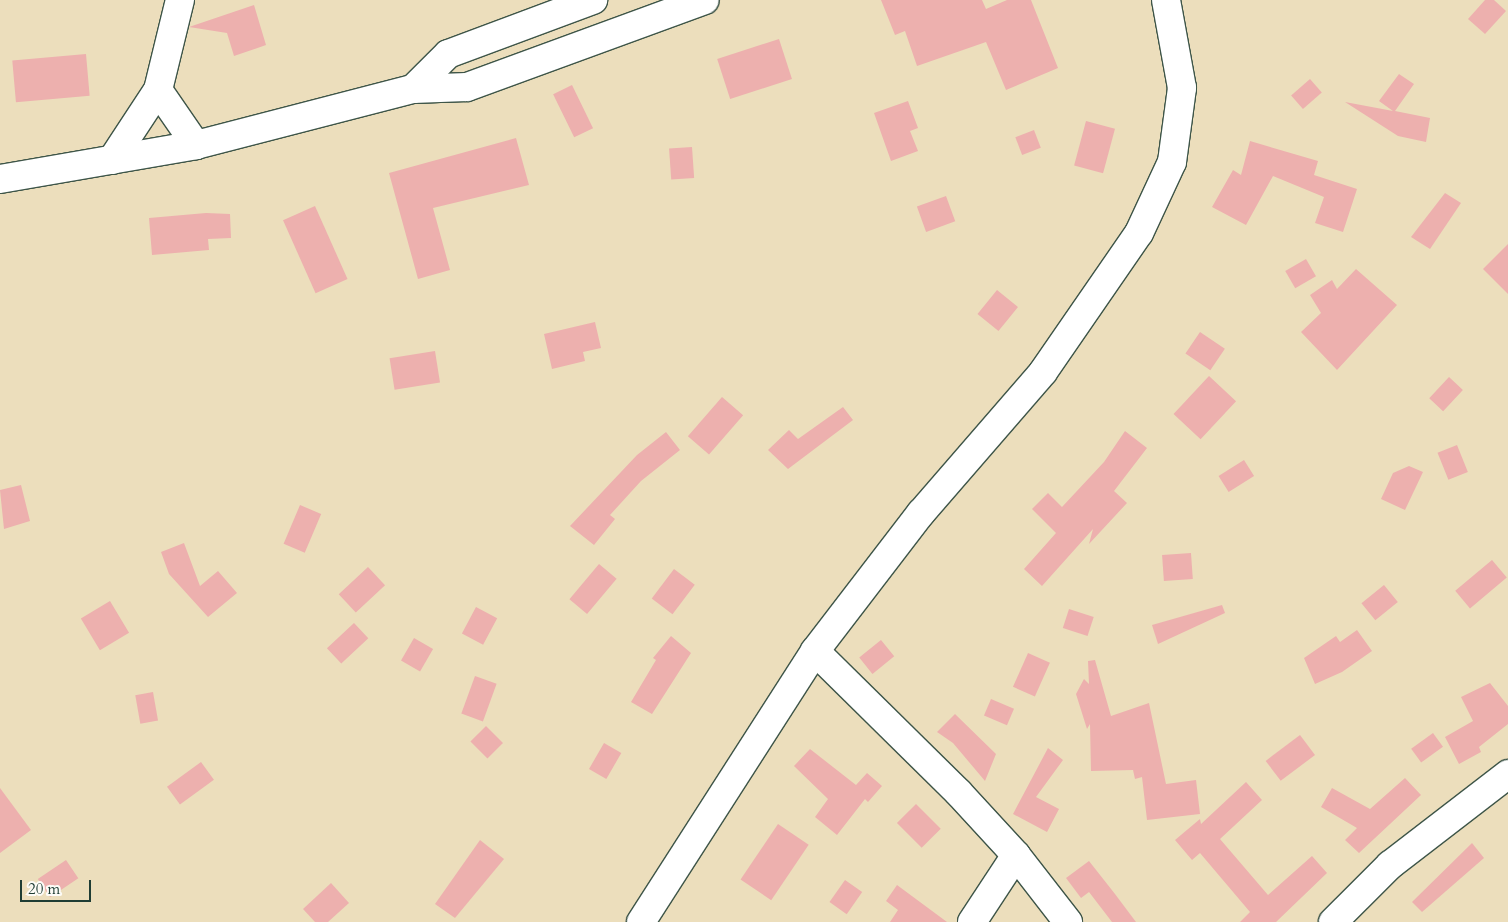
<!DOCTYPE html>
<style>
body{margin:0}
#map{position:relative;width:1508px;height:922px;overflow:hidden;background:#ecdebc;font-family:Cardo,serif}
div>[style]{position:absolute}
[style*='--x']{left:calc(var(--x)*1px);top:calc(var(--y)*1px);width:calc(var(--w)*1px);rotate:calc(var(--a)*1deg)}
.building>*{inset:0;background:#edb0ae;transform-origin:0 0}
.roads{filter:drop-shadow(1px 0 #3e5548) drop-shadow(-1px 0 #3e5548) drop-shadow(0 1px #3e5548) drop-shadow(0 -1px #3e5548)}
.minor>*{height:28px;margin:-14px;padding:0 14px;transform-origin:14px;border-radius:14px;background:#fff}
.major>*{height:28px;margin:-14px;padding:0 14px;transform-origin:14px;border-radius:14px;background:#fff}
span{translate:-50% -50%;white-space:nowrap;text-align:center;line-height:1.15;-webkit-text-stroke:4px #fdfcf7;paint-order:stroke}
.scale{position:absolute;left:20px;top:880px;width:71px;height:22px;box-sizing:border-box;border:2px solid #1f3d34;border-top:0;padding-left:6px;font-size:15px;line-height:18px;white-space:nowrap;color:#1f3d34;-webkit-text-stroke:4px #fdfcf7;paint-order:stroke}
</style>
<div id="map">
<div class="building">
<div style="clip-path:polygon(881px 0,982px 0,986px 9px,1007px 0,1031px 0,1058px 68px,1006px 90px,986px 42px,917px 66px,905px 31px,895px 35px)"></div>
<div style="clip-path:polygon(1485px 0,1494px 0,1506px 11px,1485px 34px,1468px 19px)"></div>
<div style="clip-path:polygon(254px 5px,266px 45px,234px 56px,227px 33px,189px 27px)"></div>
<div style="left:779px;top:39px;width:42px;height:65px;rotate:72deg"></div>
<div style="left:86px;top:54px;width:42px;height:74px;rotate:85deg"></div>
<div style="clip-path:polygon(1399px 74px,1414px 84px,1395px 111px,1430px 118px,1426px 142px,1398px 136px,1345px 102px,1393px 111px,1379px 101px)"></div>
<div style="left:1310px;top:79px;width:18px;height:25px;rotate:49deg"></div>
<div style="left:572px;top:85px;width:48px;height:21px;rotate:64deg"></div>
<div style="clip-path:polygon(908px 101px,918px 128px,910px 131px,918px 151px,891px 161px,874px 113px)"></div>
<div style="left:1086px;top:121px;width:30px;height:46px;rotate:15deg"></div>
<div style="left:1034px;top:130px;width:19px;height:20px;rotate:69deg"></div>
<div style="clip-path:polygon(516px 138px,529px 185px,433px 208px,450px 270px,418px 279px,389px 173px)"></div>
<div style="clip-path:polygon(1250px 141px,1318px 161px,1314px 175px,1357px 189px,1343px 232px,1315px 223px,1324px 197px,1273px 176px,1246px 225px,1212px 207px,1233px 170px,1241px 175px)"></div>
<div style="left:692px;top:147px;width:31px;height:23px;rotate:86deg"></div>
<div style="clip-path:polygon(1445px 193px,1461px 203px,1430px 249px,1411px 237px)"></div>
<div style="left:946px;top:196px;width:27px;height:31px;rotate:70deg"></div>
<div style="left:315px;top:206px;width:80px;height:35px;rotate:66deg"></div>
<div style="clip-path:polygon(206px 213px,230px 214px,231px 238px,208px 239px,209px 250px,152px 255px,149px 218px)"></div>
<div style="clip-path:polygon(1508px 244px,1508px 294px,1483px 269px)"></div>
<div style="left:1306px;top:259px;width:20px;height:24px;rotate:60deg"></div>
<div style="clip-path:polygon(1356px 269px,1397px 305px,1337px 370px,1301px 332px,1321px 313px,1310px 295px,1332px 280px,1337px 289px)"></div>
<div style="left:997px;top:290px;width:27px;height:31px;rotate:39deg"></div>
<div style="clip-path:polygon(595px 322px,601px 348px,583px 352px,585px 361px,552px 369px,544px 334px)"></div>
<div style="left:1200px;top:332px;width:30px;height:26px;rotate:34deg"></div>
<div style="left:435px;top:351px;width:32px;height:46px;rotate:81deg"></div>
<div style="left:1209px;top:376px;width:37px;height:52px;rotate:43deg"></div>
<div style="left:1449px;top:377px;width:19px;height:29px;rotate:43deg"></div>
<div style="left:722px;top:397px;width:28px;height:52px;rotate:41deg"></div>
<div style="clip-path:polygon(843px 407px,853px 420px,788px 469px,768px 450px,789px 430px,798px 439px)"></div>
<div style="clip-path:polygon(1125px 431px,1147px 448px,1114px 491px,1127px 503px,1089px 544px,1093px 529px,1042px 586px,1024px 569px,1056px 533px,1032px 509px,1048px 493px,1062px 507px,1104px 462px)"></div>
<div style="clip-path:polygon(666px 432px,680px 450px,641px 481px,610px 515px,615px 519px,594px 545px,570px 526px,637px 455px)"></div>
<div style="left:1457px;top:445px;width:29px;height:21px;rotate:68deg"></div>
<div style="left:1244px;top:460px;width:19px;height:30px;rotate:58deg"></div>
<div style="clip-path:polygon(1409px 466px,1423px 472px,1405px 510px,1381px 499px,1393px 473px)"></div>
<div style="clip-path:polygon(21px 485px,30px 521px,4px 529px,0 490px)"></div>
<div style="left:300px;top:505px;width:23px;height:42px;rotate:23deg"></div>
<div style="clip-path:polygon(184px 543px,200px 586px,218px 571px,237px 593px,208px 617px,169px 574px,161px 552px)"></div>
<div style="left:1191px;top:553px;width:26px;height:29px;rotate:86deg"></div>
<div style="left:1492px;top:560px;width:23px;height:48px;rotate:50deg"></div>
<div style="left:599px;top:564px;width:23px;height:46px;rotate:40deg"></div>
<div style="left:368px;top:567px;width:25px;height:40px;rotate:47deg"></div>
<div style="left:674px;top:569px;width:26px;height:37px;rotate:37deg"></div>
<div style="left:1384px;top:585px;width:22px;height:29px;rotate:51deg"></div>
<div style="left:110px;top:601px;width:37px;height:34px;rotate:59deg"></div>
<div style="clip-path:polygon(1222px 605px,1225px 613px,1158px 644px,1152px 625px)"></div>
<div style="left:476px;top:607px;width:24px;height:30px;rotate:28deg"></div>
<div style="left:1069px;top:609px;width:26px;height:20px;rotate:18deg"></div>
<div style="left:354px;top:623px;width:21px;height:37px;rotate:47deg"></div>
<div style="clip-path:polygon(1357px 630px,1372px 651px,1342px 672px,1315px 684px,1304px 658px,1336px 636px,1340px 642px)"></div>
<div style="clip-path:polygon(671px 636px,691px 653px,652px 714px,631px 702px,656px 660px,653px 658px)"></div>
<div style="left:414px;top:638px;width:22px;height:26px;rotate:30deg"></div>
<div style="left:881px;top:640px;width:21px;height:28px;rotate:51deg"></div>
<div style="left:1028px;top:653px;width:24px;height:37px;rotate:24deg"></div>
<div style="clip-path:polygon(1095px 660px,1111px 716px,1149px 703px,1166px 784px,1196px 780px,1200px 814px,1147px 820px,1142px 777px,1135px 779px,1133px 770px,1091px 771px,1090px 724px,1087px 729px,1076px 694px,1084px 679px,1089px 684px,1088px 661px)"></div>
<div style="left:475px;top:676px;width:23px;height:40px;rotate:20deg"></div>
<div style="clip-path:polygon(1490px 683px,1508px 706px,1508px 724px,1479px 747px,1481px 752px,1459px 764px,1445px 737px,1473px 721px,1461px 697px)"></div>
<div style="left:153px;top:692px;width:29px;height:18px;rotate:80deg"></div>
<div style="left:991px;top:699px;width:25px;height:18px;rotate:23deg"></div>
<div style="clip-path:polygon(955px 714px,996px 754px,985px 781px,953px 743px,937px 732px)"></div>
<div style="left:486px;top:726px;width:24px;height:22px;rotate:45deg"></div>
<div style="left:1433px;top:733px;width:17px;height:27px;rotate:54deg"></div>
<div style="left:1300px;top:735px;width:25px;height:43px;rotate:53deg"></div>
<div style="left:604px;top:743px;width:20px;height:30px;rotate:30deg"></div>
<div style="clip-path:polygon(1048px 748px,1063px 760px,1036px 797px,1059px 809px,1047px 832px,1013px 814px)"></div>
<div style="clip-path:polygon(810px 749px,856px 785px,867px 773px,882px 786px,868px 802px,865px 799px,837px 835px,815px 817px,828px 799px,794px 766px)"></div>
<div style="left:201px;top:762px;width:22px;height:42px;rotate:54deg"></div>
<div style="clip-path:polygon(1405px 778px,1421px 795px,1359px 853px,1345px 840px,1357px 828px,1321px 807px,1332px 788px,1370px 809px)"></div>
<div style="clip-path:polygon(1246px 782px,1262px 800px,1220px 839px,1268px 895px,1312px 856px,1327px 873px,1276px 922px,1240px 922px,1250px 912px,1200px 853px,1192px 860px,1175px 840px,1200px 819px,1201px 824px)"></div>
<div style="clip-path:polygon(0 788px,31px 830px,0 853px)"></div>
<div style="left:916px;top:804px;width:35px;height:27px;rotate:45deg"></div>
<div style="left:778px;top:824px;width:37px;height:67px;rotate:34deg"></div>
<div style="clip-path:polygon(480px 840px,504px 859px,455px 918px,435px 904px)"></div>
<div style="clip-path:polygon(1472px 843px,1484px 858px,1422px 912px,1412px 902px)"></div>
<div style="left:66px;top:860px;width:22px;height:34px;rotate:56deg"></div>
<div style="clip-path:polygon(1089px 861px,1115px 894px,1136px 922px,1112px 922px,1089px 892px,1081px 898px,1066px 878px)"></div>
<div style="left:845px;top:880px;width:21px;height:27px;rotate:35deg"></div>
<div style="clip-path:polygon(331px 883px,349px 903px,328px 922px,315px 922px,303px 909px)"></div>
<div style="clip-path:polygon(897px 885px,947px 922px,890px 922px,898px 910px,886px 901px)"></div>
</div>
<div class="roads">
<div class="minor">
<div style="--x:413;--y:89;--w:49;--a:-45"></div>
<div style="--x:448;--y:54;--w:155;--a:-20.4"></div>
<div style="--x:158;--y:90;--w:67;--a:55.4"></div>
<div style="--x:112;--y:160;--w:84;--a:-56.7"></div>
<div style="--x:158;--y:90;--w:93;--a:-76.3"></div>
<div style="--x:0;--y:179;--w:199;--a:-9.8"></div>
<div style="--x:196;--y:145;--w:224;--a:-14.5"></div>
<div style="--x:413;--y:89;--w:54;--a:-2.1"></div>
<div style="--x:467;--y:87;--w:253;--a:-20.1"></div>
<div style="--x:815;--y:651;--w:201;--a:44.6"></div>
<div style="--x:958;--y:792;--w:86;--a:47.4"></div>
<div style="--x:1016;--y:855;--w:85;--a:52.2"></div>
<div style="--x:972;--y:922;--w:80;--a:-56.7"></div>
<div style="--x:1333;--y:922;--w:81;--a:-45"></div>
<div style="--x:1390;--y:865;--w:149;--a:-37.6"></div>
</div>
<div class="major">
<div style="--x:641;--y:922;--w:322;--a:-57.3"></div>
<div style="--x:815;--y:651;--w:174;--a:-52.5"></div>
<div style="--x:921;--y:513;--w:186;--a:-49.1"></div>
<div style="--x:1043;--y:372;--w:169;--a:-55.4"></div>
<div style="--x:1139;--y:233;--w:78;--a:-65.1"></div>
<div style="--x:1172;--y:162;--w:75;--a:-82.3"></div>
<div style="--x:1182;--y:88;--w:89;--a:-100.3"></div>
</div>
</div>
<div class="scale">20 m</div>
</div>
